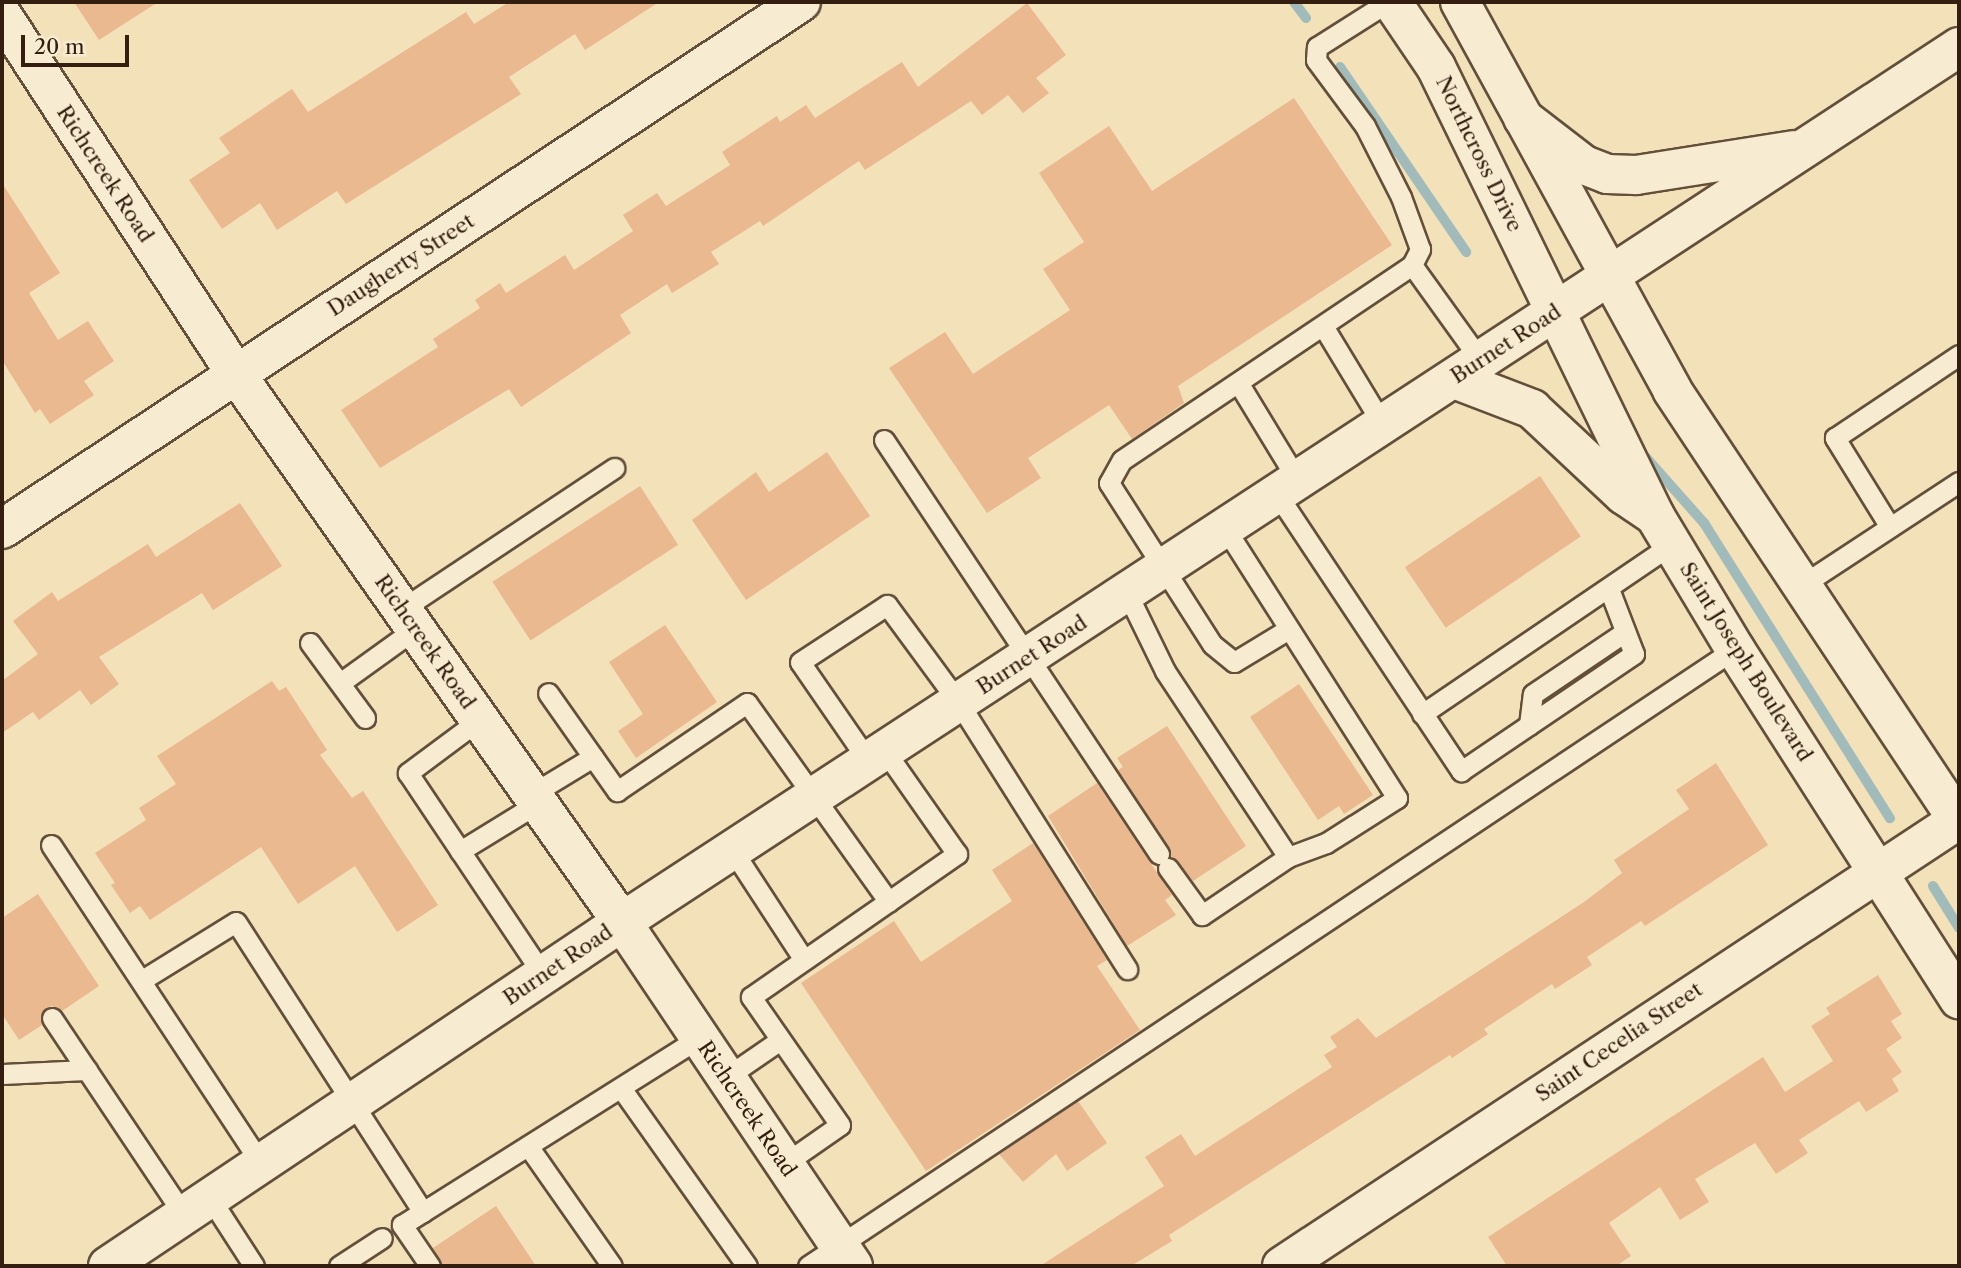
<!DOCTYPE html>
<style>
body{margin:0}
#map{position:relative;width:1961px;height:1268px;overflow:hidden;background:#f3e1b9;font-family:"Libre Caslon Text",serif}
div>[style]{position:absolute}
[style*='--x']{left:calc(var(--x)*1px);top:calc(var(--y)*1px);width:calc(var(--w)*1px);rotate:calc(var(--a)*1deg)}
.stream>*{height:10px;margin:-5px;padding:0 5px;transform-origin:5px;border-radius:5px;background:#a0bbba}
.building>*{inset:0;background:#eab990;transform-origin:0 0}
.roads{filter:drop-shadow(2px 0 #634f3a) drop-shadow(-2px 0 #634f3a) drop-shadow(0 2px #634f3a) drop-shadow(0 -2px #634f3a)}
.service>*{height:19px;margin:-9.5px;padding:0 9.5px;transform-origin:9.5px;border-radius:9.5px;background:#f7ecd2}
.minor>*{height:38px;margin:-19px;padding:0 19px;transform-origin:19px;border-radius:19px;background:#f7ecd2}
.tertiary>*{height:38px;margin:-19px;padding:0 19px;transform-origin:19px;border-radius:19px;background:#f7ecd2}
.secondary>*{height:38px;margin:-19px;padding:0 19px;transform-origin:19px;border-radius:19px;background:#f7ecd2}
span{translate:-50% -50%;white-space:nowrap;text-align:center;line-height:1.15;-webkit-text-stroke:5px #f7ecd2;paint-order:stroke}
.street-label{font-size:21px;color:#331e0f}
.frame{position:absolute;inset:0;border:4px solid #331e0f;pointer-events:none}
.scale{position:absolute;left:21px;top:35px;width:108px;height:32px;box-sizing:border-box;border:4px solid #331e0f;border-top:0;padding-left:9px;font-size:21px;line-height:24px;white-space:nowrap;color:#331e0f;-webkit-text-stroke:5px #f7ecd2;paint-order:stroke}
</style>
<div id="map">
<div class="stream">
<div style="--x:1294;--y:2;--w:20;--a:53"></div>
<div style="--x:1340;--y:67;--w:224;--a:55.7"></div>
<div style="--x:1642;--y:453;--w:94;--a:48.5"></div>
<div style="--x:1704;--y:523;--w:349;--a:57.8"></div>
<div style="--x:1933;--y:886;--w:49;--a:58.2"></div>
</div>
<div class="building">
<div style="clip-path:polygon(74px 2px,158px 2px,99px 40px)"></div>
<div style="clip-path:polygon(509px 2px,659px 2px,585px 50px,575px 34px,509px 77px,521px 94px,346px 204px,337px 191px,277px 230px,260px 203px,222px 229px,189px 180px,230px 153px,219px 138px,292px 89px,308px 112px,466px 12px,474px 24px)"></div>
<div style="clip-path:polygon(1027px 3px,1066px 55px,1036px 78px,1049px 93px,1023px 113px,1008px 95px,982px 115px,971px 101px,865px 170px,859px 161px,763px 226px,760px 221px,711px 252px,719px 264px,672px 293px,667px 284px,620px 315px,631px 333px,521px 407px,509px 389px,380px 468px,341px 410px,438px 347px,433px 339px,480px 308px,475px 300px,500px 283px,506px 293px,565px 255px,574px 270px,633px 231px,623px 215px,657px 193px,666px 206px,730px 165px,722px 152px,777px 116px,780px 122px,806px 105px,815px 118px,902px 62px,918px 87px)"></div>
<div style="clip-path:polygon(1294px 98px,1392px 245px,1178px 386px,1184px 403px,1132px 439px,1109px 405px,1028px 458px,1041px 478px,987px 513px,889px 368px,945px 332px,973px 374px,1070px 310px,1043px 269px,1084px 242px,1039px 173px,1109px 126px,1152px 191px)"></div>
<div style="clip-path:polygon(2px 183px,60px 273px,29px 293px,58px 340px,88px 321px,114px 361px,84px 381px,94px 395px,50px 424px,40px 409px,35px 413px,2px 360px)"></div>
<div style="clip-path:polygon(827px 452px,870px 516px,746px 600px,692px 520px,756px 472px,769px 492px)"></div>
<div style="left:1540px;top:476px;width:73px;height:163px;rotate:56deg"></div>
<div style="left:640px;top:486px;width:70px;height:176px;rotate:57deg"></div>
<div style="clip-path:polygon(240px 503px,282px 566px,213px 610px,202px 593px,99px 657px,119px 684px,91px 705px,80px 690px,39px 720px,33px 712px,2px 733px,2px 681px,38px 654px,13px 621px,52px 592px,58px 601px,148px 544px,156px 557px)"></div>
<div style="clip-path:polygon(665px 625px,717px 702px,636px 758px,618px 731px,643px 714px,609px 662px)"></div>
<div style="clip-path:polygon(272px 681px,279px 691px,286px 687px,327px 750px,320px 755px,352px 798px,363px 791px,438px 905px,397px 932px,355px 866px,298px 904px,261px 847px,150px 920px,140px 906px,130px 913px,111px 885px,115px 883px,95px 853px,146px 820px,139px 808px,176px 784px,157px 756px)"></div>
<div style="clip-path:polygon(1299px 684px,1373px 795px,1344px 814px,1339px 806px,1318px 820px,1250px 717px)"></div>
<div style="clip-path:polygon(1167px 726px,1246px 846px,1193px 881px,1171px 856px,1169px 847px,1118px 770px,1123px 767px,1117px 758px)"></div>
<div style="clip-path:polygon(1716px 763px,1768px 845px,1645px 926px,1641px 921px,1587px 957px,1592px 965px,1555px 989px,1552px 984px,1484px 1029px,1488px 1034px,1452px 1058px,1450px 1055px,1169px 1235px,1172px 1241px,1131px 1266px,1040px 1266px,1164px 1186px,1145px 1157px,1181px 1134px,1195px 1156px,1332px 1067px,1324px 1055px,1337px 1047px,1330px 1037px,1358px 1018px,1376px 1038px,1584px 902px,1622px 873px,1614px 860px,1689px 809px,1676px 790px)"></div>
<div style="clip-path:polygon(1097px 783px,1172px 895px,1165px 900px,1176px 915px,1127px 946px,1048px 816px)"></div>
<div style="clip-path:polygon(1033px 843px,1107px 960px,1097px 966px,1140px 1030px,926px 1171px,801px 983px,894px 921px,921px 962px,1012px 901px,992px 870px)"></div>
<div style="clip-path:polygon(38px 894px,99px 986px,62px 1011px,52px 1006px,45px 1008px,42px 1025px,19px 1040px,2px 1014px,2px 918px)"></div>
<div style="clip-path:polygon(1878px 975px,1902px 1014px,1891px 1021px,1902px 1038px,1886px 1049px,1902px 1072px,1892px 1079px,1899px 1091px,1866px 1112px,1859px 1101px,1799px 1140px,1808px 1153px,1776px 1174px,1755px 1143px,1695px 1179px,1709px 1202px,1680px 1220px,1660px 1187px,1609px 1223px,1631px 1256px,1616px 1266px,1507px 1266px,1488px 1237px,1763px 1057px,1785px 1092px,1833px 1061px,1811px 1026px,1830px 1014px,1826px 1008px)"></div>
<div style="clip-path:polygon(1078px 1101px,1107px 1143px,1067px 1171px,1056px 1154px,1023px 1182px,999px 1154px)"></div>
<div style="clip-path:polygon(496px 1206px,536px 1266px,442px 1266px,433px 1248px)"></div>
</div>
<div class="roads">
<div class="service">
<div style="--x:1412;--y:265;--w:118;--a:54.3"></div>
<div style="--x:1323;--y:326;--w:116;--a:58.8"></div>
<div style="--x:1239;--y:384;--w:114;--a:58.7"></div>
<div style="--x:884;--y:440;--w:497;--a:56.4"></div>
<div style="--x:1277;--y:494;--w:333;--a:56.4"></div>
<div style="--x:1461;--y:771;--w:209;--a:-34.1"></div>
<div style="--x:1634;--y:654;--w:70;--a:-111"></div>
<div style="--x:1890;--y:527;--w:105;--a:-121.7"></div>
<div style="--x:1835;--y:438;--w:149;--a:-33.8"></div>
<div style="--x:1225;--y:528;--w:320;--a:57.5"></div>
<div style="--x:1397;--y:798;--w:84;--a:147.6"></div>
<div style="--x:1326;--y:843;--w:40;--a:159.8"></div>
<div style="--x:1802;--y:585;--w:188;--a:-33.3"></div>
<div style="--x:1127;--y:593;--w:87;--a:64"></div>
<div style="--x:1165;--y:671;--w:223;--a:56.5"></div>
<div style="--x:1288;--y:857;--w:104;--a:146"></div>
<div style="--x:1202;--y:915;--w:58;--a:-125.9"></div>
<div style="--x:402;--y:609;--w:255;--a:-33.6"></div>
<div style="--x:1287;--y:630;--w:62;--a:148.9"></div>
<div style="--x:1234;--y:662;--w:28;--a:-141"></div>
<div style="--x:1212;--y:644;--w:191;--a:-122.6"></div>
<div style="--x:1109;--y:483;--w:26;--a:-61"></div>
<div style="--x:1122;--y:460;--w:349;--a:-33.9"></div>
<div style="--x:1412;--y:265;--w:18;--a:-63"></div>
<div style="--x:1420;--y:249;--w:55;--a:-110.1"></div>
<div style="--x:1401;--y:197;--w:80;--a:-116.9"></div>
<div style="--x:1365;--y:126;--w:82;--a:-126.6"></div>
<div style="--x:1316;--y:60;--w:13;--a:-86"></div>
<div style="--x:1317;--y:47;--w:84;--a:-32.4"></div>
<div style="--x:310;--y:643;--w:93;--a:53.7"></div>
<div style="--x:340;--y:683;--w:92;--a:-35.8"></div>
<div style="--x:1422;--y:714;--w:302;--a:-34.2"></div>
<div style="--x:479;--y:720;--w:89;--a:143.3"></div>
<div style="--x:408;--y:773;--w:243;--a:56.2"></div>
<div style="--x:1529;--y:725;--w:31;--a:-83"></div>
<div style="--x:1533;--y:694;--w:111;--a:-34"></div>
<div style="--x:593;--y:757;--w:42;--a:54.8"></div>
<div style="--x:617;--y:791;--w:157;--a:-34.1"></div>
<div style="--x:747;--y:703;--w:244;--a:54.5"></div>
<div style="--x:869;--y:762;--w:121;--a:-124.6"></div>
<div style="--x:800;--y:662;--w:104;--a:-33.2"></div>
<div style="--x:887;--y:605;--w:122;--a:53.7"></div>
<div style="--x:959;--y:703;--w:315;--a:57.7"></div>
<div style="--x:532;--y:794;--w:71;--a:-31.2"></div>
<div style="--x:593;--y:757;--w:78;--a:-125.1"></div>
<div style="--x:51;--y:845;--w:382;--a:56.6"></div>
<div style="--x:460;--y:851;--w:92;--a:-31.6"></div>
<div style="--x:733;--y:851;--w:130;--a:56.9"></div>
<div style="--x:142;--y:980;--w:110;--a:-31.7"></div>
<div style="--x:236;--y:922;--w:345;--a:57.2"></div>
<div style="--x:52;--y:1018;--w:237;--a:56.2"></div>
<div style="--x:2;--y:1074;--w:85;--a:-2.7"></div>
<div style="--x:725;--y:1078;--w:67;--a:-34.6"></div>
<div style="--x:621;--y:1088;--w:218;--a:54.7"></div>
<div style="--x:528;--y:1146;--w:146;--a:55"></div>
<div style="--x:784;--y:1164;--w:68;--a:-34.9"></div>
<div style="--x:840;--y:1125;--w:156;--a:-124.8"></div>
<div style="--x:751;--y:997;--w:251;--a:-34.8"></div>
<div style="--x:957;--y:854;--w:126;--a:-125"></div>
<div style="--x:210;--y:1198;--w:81;--a:57.1"></div>
<div style="--x:339;--y:1266;--w:51;--a:-33.1"></div>
<div style="--x:430;--y:1266;--w:50;--a:-124.3"></div>
<div style="--x:402;--y:1225;--w:351;--a:-32.2"></div>
<div style="--x:808;--y:1266;--w:1114;--a:-33.65"></div>
</div>
<div class="minor">
<div style="--x:2;--y:15;--w:429;--a:56.9"></div>
<div style="--x:236;--y:374;--w:670;--a:54.84"></div>
<div style="--x:622;--y:922;--w:414;--a:56.1"></div>
<div style="--x:2;--y:529;--w:957;--a:-33.41"></div>
<div style="--x:1282;--y:1266;--w:810;--a:-33.42"></div>
</div>
<div class="tertiary">
<div style="--x:1392;--y:2;--w:78;--a:55.9"></div>
<div style="--x:1436;--y:67;--w:500;--a:64"></div>
<div style="--x:1655;--y:516;--w:155;--a:59"></div>
<div style="--x:1735;--y:649;--w:416;--a:57.4"></div>
<div style="--x:1460;--y:2;--w:442;--a:61.3"></div>
<div style="--x:1672;--y:390;--w:519;--a:56.4"></div>
</div>
<div class="secondary">
<div style="--x:1523;--y:118;--w:77;--a:37.6"></div>
<div style="--x:1584;--y:165;--w:25;--a:21"></div>
<div style="--x:1607;--y:174;--w:29;--a:2"></div>
<div style="--x:1636;--y:175;--w:159;--a:-9"></div>
<div style="--x:1454;--y:379;--w:84;--a:21"></div>
<div style="--x:1532;--y:409;--w:126;--a:43.1"></div>
<div style="--x:1624;--y:495;--w:37;--a:34"></div>
<div style="--x:108;--y:1266;--w:618;--a:-33.79"></div>
<div style="--x:622;--y:922;--w:1598;--a:-33.2"></div>
</div>
</div>
<div class="street-label">
<span style="left:1479px;top:154px;rotate:64deg">Northcross Drive</span>
<span style="left:105px;top:174px;rotate:57deg">Richcreek Road</span>
<span style="left:401px;top:265px;rotate:-33deg">Daugherty Street</span>
<span style="left:1506px;top:344px;rotate:-33deg">Burnet Road</span>
<span style="left:425px;top:642px;rotate:55deg">Richcreek Road</span>
<span style="left:1032px;top:655px;rotate:-33deg">Burnet Road</span>
<span style="left:1746px;top:662px;rotate:58deg">Saint Joseph Boulevard</span>
<span style="left:558px;top:965px;rotate:-34deg">Burnet Road</span>
<span style="left:1619px;top:1042px;rotate:-34deg">Saint Cecelia Street</span>
<span style="left:747px;top:1109px;rotate:56deg">Richcreek Road</span>
</div>
<div class="frame"></div>
<div class="scale">20 m</div>
</div>
